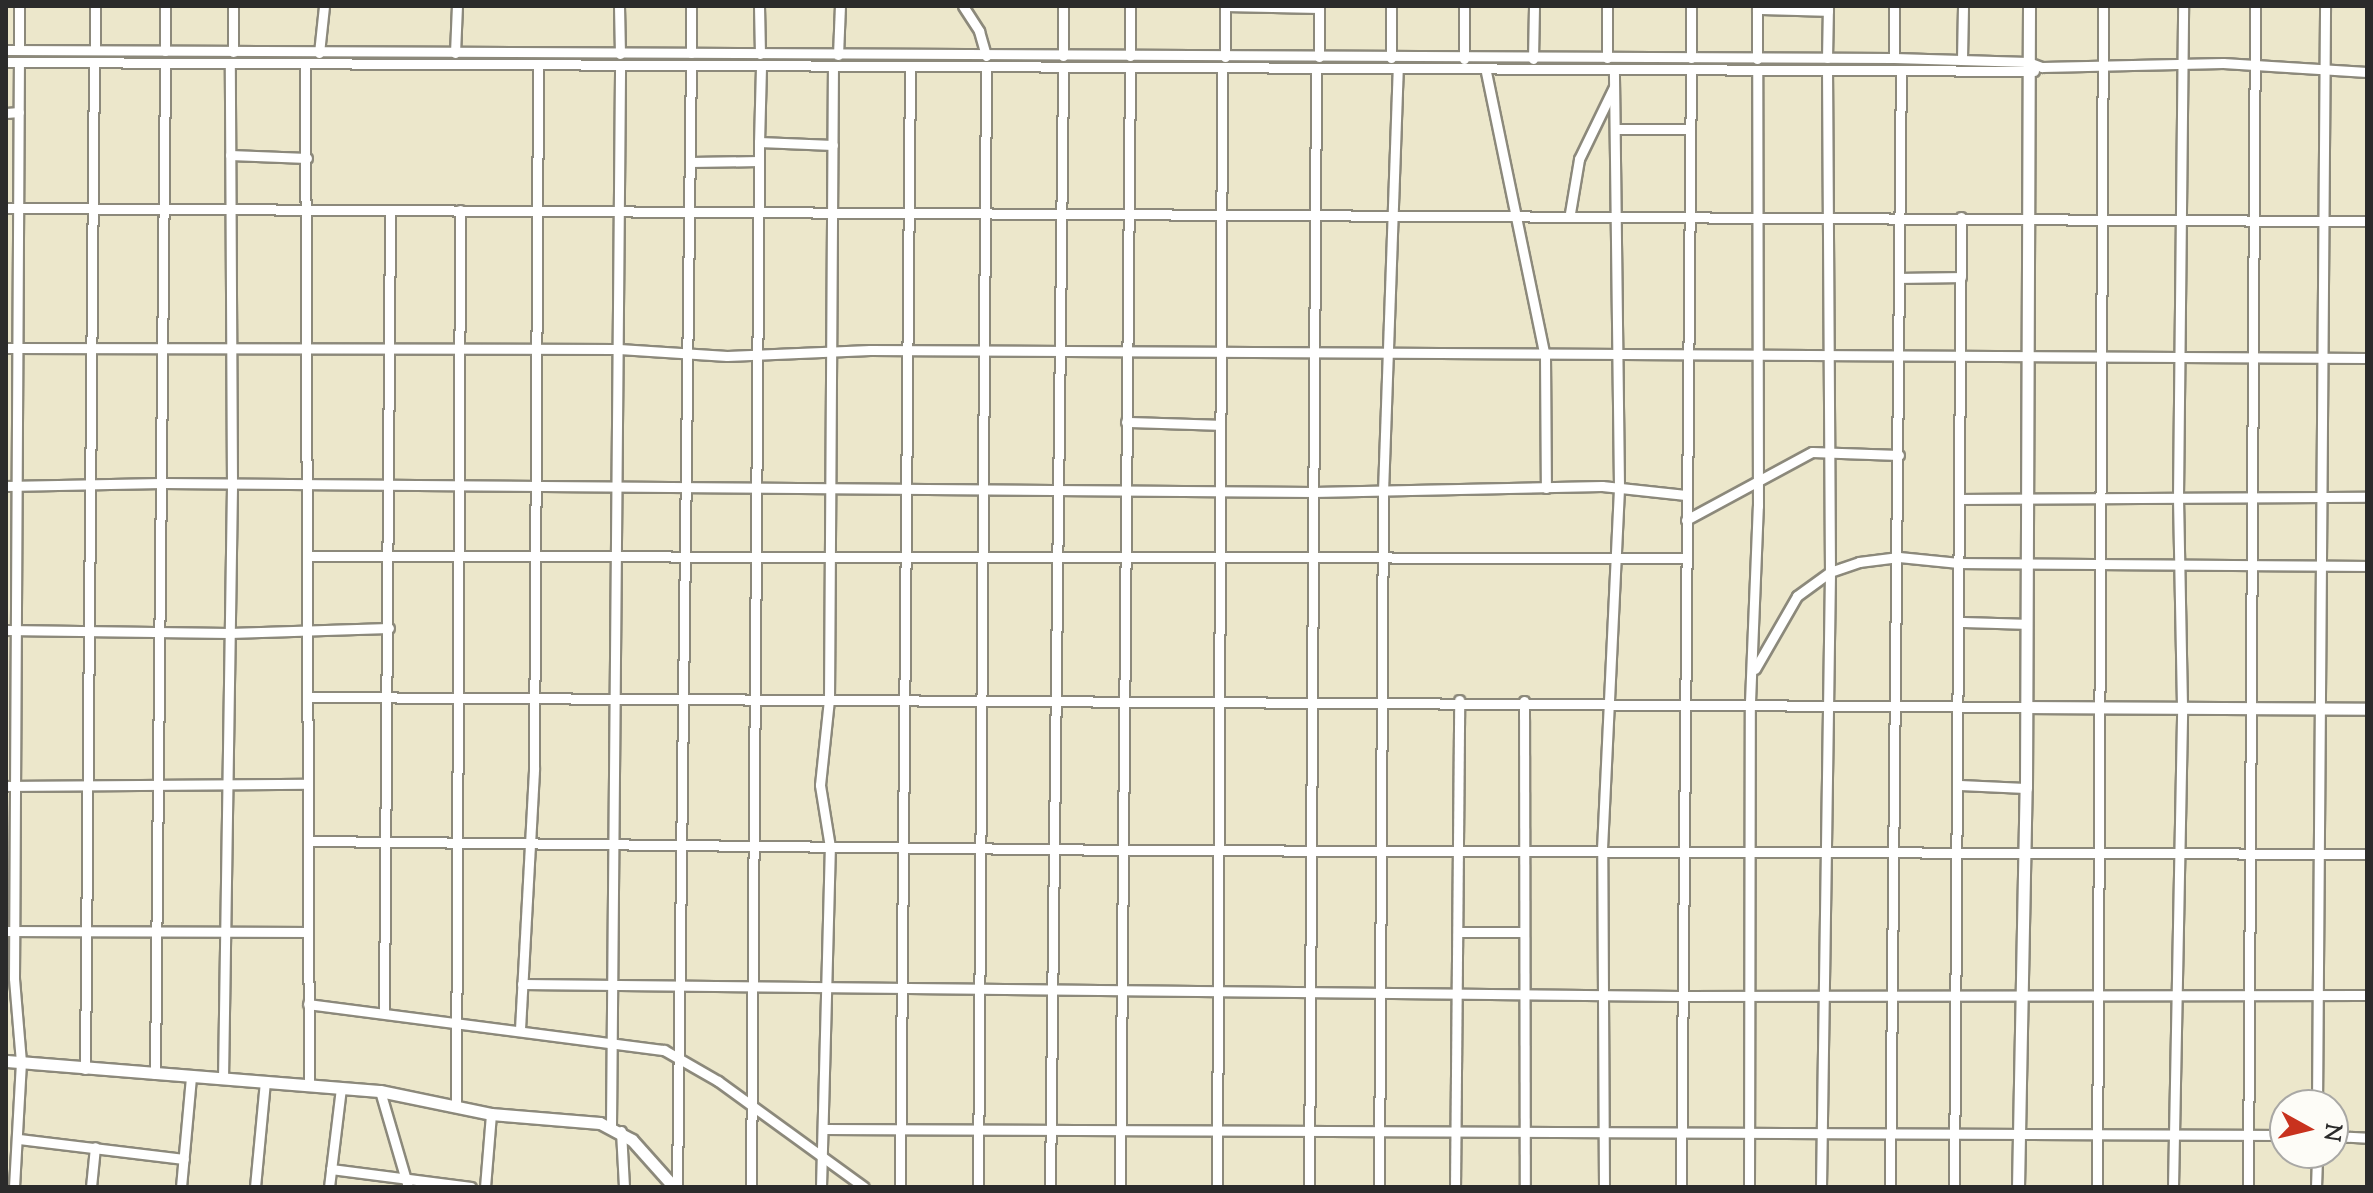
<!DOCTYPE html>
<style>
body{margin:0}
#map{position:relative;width:2373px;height:1193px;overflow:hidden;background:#ece7cb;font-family:"Sorts Mill Goudy",serif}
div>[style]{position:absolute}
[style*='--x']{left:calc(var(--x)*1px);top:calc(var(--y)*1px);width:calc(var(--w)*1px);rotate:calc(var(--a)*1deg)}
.roads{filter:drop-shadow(2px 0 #8c897b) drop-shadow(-2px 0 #8c897b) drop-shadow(0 2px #8c897b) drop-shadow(0 -2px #8c897b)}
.minor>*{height:9px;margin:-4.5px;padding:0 4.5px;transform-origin:4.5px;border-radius:4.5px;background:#fff}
.tertiary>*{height:11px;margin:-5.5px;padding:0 5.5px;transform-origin:5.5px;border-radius:5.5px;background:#fff}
span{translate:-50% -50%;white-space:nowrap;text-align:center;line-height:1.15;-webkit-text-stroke:6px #fdfcf7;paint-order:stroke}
.frame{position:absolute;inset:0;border:8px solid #2b2b2b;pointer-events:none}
.north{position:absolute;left:2269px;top:1089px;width:80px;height:80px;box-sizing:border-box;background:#fdfcf7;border:2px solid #a9a8a5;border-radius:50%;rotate:98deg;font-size:22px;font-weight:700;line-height:32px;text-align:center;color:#2b2b2b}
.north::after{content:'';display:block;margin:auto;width:28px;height:36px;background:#c8321e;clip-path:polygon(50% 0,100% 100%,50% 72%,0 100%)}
</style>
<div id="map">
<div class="roads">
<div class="minor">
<div style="--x:19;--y:6;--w:44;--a:90"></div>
<div style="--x:233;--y:6;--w:46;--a:90"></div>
<div style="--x:619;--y:6;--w:48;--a:88.8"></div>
<div style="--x:691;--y:6;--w:47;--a:90"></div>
<div style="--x:759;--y:6;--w:48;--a:88.8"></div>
<div style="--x:963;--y:6;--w:30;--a:57"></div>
<div style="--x:979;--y:31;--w:26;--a:74"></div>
<div style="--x:1225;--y:6;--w:94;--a:1.2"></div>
<div style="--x:1319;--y:6;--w:51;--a:90"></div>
<div style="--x:1757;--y:9;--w:71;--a:1.6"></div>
<div style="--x:6;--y:50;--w:1888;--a:0.24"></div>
<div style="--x:1894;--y:58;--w:134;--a:1.7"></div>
<div style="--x:2028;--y:62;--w:15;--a:20"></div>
<div style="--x:2042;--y:67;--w:181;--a:-1.3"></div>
<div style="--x:2223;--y:63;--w:144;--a:3.6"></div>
<div style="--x:95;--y:50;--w:44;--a:-90"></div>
<div style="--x:165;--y:51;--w:45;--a:-90"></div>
<div style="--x:319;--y:53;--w:47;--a:-83.9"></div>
<div style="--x:455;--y:53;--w:47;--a:-87.6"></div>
<div style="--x:838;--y:55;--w:49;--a:-87.7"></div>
<div style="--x:1063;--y:56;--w:50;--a:-90"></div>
<div style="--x:1130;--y:56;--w:50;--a:-90"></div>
<div style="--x:1225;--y:57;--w:51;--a:-90"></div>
<div style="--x:1391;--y:58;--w:52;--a:-90"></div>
<div style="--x:1607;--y:58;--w:52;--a:-90"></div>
<div style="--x:1691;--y:58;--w:52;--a:-90"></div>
<div style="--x:1827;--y:58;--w:52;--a:-88.9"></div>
<div style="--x:1894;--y:58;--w:52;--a:-90"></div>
<div style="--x:1464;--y:59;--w:53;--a:-90"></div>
<div style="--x:1533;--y:59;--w:53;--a:-88.9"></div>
<div style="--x:1757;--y:59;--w:53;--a:-90"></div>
<div style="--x:1962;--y:59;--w:53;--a:-88.9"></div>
<div style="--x:6;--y:62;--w:2028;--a:0.25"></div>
<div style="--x:305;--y:66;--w:1020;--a:89.78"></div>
<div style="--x:761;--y:67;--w:75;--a:91.5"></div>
<div style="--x:759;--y:142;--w:74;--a:2.3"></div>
<div style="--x:1486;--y:72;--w:290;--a:78.3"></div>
<div style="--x:1545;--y:356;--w:132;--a:89.6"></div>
<div style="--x:6;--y:113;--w:13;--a:-4"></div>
<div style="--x:1615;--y:129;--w:75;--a:0"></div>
<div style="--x:230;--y:155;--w:77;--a:2.2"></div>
<div style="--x:690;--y:162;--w:69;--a:-0.8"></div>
<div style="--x:6;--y:208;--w:2361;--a:0.32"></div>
<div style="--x:1570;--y:213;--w:55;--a:-80.5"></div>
<div style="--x:1579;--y:159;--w:80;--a:-64.1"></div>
<div style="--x:1900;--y:278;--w:61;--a:-0.9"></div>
<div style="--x:6;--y:348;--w:613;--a:0.09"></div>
<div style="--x:619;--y:349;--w:108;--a:3.7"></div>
<div style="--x:727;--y:356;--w:143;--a:-2.4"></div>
<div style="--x:870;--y:350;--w:1497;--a:0.31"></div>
<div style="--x:1126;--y:422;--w:94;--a:1.8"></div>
<div style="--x:6;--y:486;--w:156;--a:-1.1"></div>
<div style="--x:162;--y:483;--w:1151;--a:0.45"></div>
<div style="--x:1313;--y:492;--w:289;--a:-1.2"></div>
<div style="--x:1602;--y:486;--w:84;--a:6.1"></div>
<div style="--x:1961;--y:499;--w:406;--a:-0.3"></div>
<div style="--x:1686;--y:520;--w:143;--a:-28.4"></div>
<div style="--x:1812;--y:452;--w:87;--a:2"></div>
<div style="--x:308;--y:556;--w:1378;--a:0.08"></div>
<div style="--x:1959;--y:622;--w:67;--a:1.7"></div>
<div style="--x:6;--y:630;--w:223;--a:0.8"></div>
<div style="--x:229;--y:633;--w:160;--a:-1.8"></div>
<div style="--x:1755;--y:669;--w:84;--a:-60.1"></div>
<div style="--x:1797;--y:596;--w:41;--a:-36"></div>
<div style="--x:1830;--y:572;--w:31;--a:-19"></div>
<div style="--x:1859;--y:562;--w:40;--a:-7.1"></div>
<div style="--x:1899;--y:557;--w:60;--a:5.7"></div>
<div style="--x:1959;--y:563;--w:408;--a:0.4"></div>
<div style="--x:309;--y:697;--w:1716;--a:0.33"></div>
<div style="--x:1524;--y:701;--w:486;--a:89.9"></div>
<div style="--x:1959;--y:785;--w:67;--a:2.6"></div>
<div style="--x:6;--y:786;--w:302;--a:-0.4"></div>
<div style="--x:309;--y:841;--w:814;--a:0.63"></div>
<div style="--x:1123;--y:850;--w:1244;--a:0.18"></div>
<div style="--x:6;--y:931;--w:302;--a:0.2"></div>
<div style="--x:1458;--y:932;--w:64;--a:0"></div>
<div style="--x:522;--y:984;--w:1160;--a:0.59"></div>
<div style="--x:1682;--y:996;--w:685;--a:-0.08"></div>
<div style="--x:308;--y:1004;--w:359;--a:7.4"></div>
<div style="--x:664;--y:1050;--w:62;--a:29.9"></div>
<div style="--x:718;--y:1081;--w:180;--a:36"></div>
<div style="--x:384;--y:1011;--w:801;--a:-89.57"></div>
<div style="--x:520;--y:1029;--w:260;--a:-86.9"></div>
<div style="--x:534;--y:769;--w:703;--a:-89.67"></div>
<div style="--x:85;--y:1069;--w:1006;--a:-89.49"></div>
<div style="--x:155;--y:1074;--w:1010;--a:-89.43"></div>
<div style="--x:223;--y:1079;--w:595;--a:-89.13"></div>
<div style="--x:232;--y:484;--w:419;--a:-90.3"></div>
<div style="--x:380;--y:1091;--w:100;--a:73.7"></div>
<div style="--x:2317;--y:1105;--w:1099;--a:-89.58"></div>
<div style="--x:456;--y:1107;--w:897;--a:-89.74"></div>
<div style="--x:611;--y:1126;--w:1060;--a:-89.51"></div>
<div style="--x:824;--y:1129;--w:1461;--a:0.24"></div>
<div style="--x:621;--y:1131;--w:56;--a:86.9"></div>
<div style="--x:2333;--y:1136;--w:34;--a:3"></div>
<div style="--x:19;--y:1139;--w:166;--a:6.9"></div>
<div style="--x:331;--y:1169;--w:141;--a:7.3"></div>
<div style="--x:14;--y:1187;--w:125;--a:-86.8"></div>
<div style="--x:21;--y:1062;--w:84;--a:-94.8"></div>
<div style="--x:14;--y:978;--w:916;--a:-89.69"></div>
<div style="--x:91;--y:1187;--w:40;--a:-84.3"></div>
<div style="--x:181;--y:1187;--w:110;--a:-84.8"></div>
<div style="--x:255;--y:1187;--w:105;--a:-84.6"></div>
<div style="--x:329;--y:1187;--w:100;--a:-83.1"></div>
<div style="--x:485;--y:1187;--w:73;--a:-85.3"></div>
<div style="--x:677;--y:1187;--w:1122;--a:-89.29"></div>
<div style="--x:751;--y:1187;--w:1045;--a:-89.56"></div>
<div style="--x:821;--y:1187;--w:340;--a:-88.5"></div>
<div style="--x:830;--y:847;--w:63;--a:-99.2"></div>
<div style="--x:820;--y:785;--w:86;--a:-84"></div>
<div style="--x:829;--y:699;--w:631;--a:-89.64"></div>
<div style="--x:900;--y:1187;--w:1118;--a:-89.49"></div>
<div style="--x:978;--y:1187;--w:1118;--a:-89.59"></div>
<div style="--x:1050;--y:1187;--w:1119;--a:-89.33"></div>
<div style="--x:1120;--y:1187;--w:1118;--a:-89.49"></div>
<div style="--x:1217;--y:1187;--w:1118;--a:-89.74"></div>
<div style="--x:1309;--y:1187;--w:1117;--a:-89.64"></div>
<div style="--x:1379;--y:1187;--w:695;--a:-89.67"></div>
<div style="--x:1383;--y:492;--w:420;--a:-88"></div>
<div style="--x:1455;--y:1187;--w:487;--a:-89.5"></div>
<div style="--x:1604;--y:1187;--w:338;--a:-90.3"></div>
<div style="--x:1602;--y:849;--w:362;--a:-87.3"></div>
<div style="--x:1619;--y:487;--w:416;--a:-90.7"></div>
<div style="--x:1681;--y:1187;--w:1116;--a:-89.49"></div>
<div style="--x:1749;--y:1187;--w:485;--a:-89.9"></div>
<div style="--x:1750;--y:702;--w:196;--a:-87.7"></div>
<div style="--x:1758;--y:506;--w:435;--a:-90.1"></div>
<div style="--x:1821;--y:1187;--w:615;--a:-89.16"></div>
<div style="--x:1830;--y:572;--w:501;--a:-90.34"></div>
<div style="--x:1890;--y:1187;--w:1116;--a:-89.44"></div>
<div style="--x:1954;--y:1187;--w:970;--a:-89.59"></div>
<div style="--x:2097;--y:1187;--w:1181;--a:-89.71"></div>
<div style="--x:2173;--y:1187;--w:481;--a:-88.9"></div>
<div style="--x:2182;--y:706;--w:209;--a:-91.1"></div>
<div style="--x:2178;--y:497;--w:491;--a:-89.4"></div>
<div style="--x:2248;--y:1187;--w:1181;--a:-89.66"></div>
<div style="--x:2316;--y:1187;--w:34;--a:-88"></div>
</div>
<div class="tertiary">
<div style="--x:2025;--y:707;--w:342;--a:0.3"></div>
<div style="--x:6;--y:1061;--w:375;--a:4.6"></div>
<div style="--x:380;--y:1091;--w:113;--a:11.7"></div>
<div style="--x:491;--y:1114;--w:109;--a:4.7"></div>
<div style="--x:600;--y:1123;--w:36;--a:28"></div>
<div style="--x:632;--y:1140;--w:63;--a:48.2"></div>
<div style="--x:2018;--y:1187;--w:399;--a:-88.9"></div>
<div style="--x:2026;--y:788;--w:782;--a:-89.78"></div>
</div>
</div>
<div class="frame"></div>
<div class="north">N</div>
</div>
